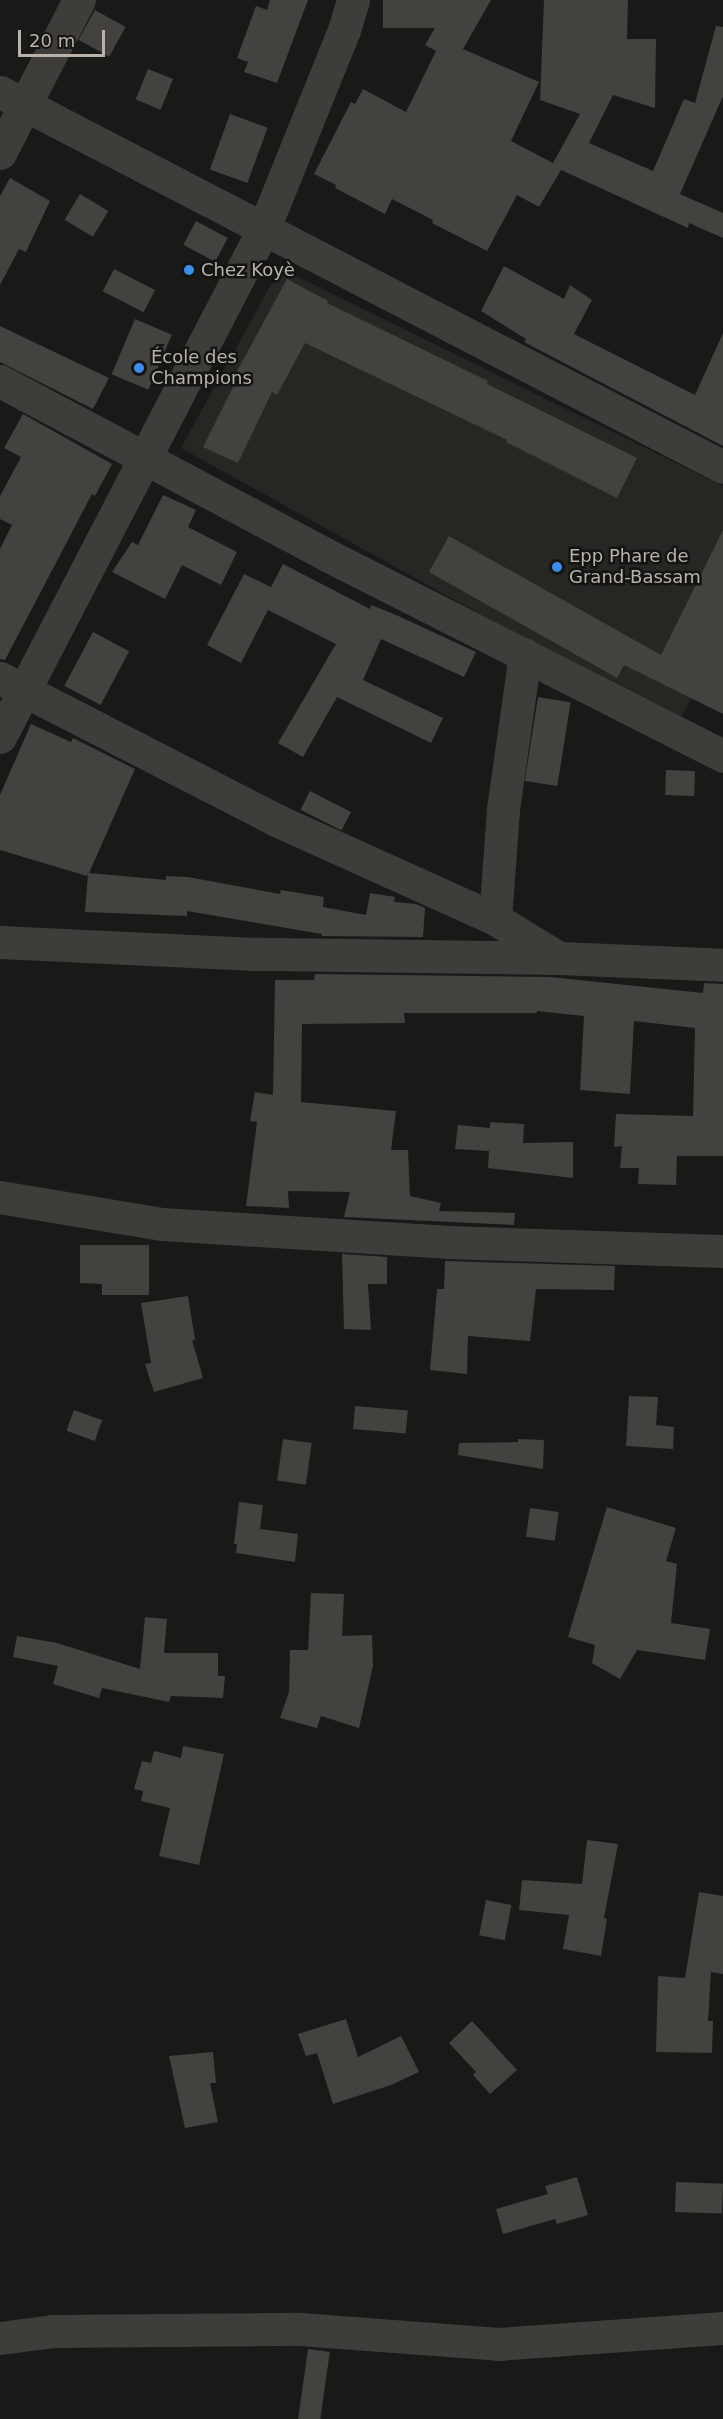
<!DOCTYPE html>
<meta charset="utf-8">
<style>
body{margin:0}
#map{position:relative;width:723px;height:2419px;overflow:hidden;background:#191917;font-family:"DejaVu Sans",sans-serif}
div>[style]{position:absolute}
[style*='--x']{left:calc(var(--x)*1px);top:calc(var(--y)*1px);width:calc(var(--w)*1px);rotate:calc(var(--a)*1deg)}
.built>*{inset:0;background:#262623}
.building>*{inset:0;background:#43423e;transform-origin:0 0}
.minor>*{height:33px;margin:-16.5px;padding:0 16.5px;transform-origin:16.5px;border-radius:16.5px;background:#3e3d39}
.dots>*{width:16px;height:16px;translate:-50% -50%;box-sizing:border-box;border:3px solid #141412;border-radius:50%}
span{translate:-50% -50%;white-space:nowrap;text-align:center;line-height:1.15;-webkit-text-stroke:5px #141412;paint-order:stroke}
.poi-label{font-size:18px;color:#b9b2aa}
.left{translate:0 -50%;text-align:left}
.scale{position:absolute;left:18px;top:30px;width:87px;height:27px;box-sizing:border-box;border:3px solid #b9b2aa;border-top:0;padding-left:8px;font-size:18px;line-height:21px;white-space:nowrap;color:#b9b2aa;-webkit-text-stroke:4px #141412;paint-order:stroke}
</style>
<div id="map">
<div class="built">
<div style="clip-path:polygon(280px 268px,723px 486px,723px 638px,678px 724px,181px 448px)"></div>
</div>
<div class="building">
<div style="clip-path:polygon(270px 0,308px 0,277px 83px,244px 72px,248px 62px,237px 58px,256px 6px,267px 10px)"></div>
<div style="clip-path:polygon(383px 0,491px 0,463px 49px,539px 82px,511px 141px,553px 163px,580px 114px,540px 100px,544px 0,628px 0,627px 39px,656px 39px,655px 108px,613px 95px,589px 143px,653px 171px,684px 99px,695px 103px,716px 26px,723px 27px,723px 96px,680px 194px,723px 213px,723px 238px,689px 223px,688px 228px,561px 170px,539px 207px,517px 195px,487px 251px,432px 223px,433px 220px,392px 199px,385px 214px,335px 188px,336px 185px,314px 174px,351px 102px,355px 104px,363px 89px,406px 112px,436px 51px,425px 45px,435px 28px,383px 28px)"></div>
<div style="left:95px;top:10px;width:35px;height:34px;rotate:29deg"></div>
<div style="left:148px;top:69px;width:27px;height:33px;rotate:22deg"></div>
<div style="left:230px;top:114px;width:40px;height:59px;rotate:20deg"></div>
<div style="clip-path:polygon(10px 178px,50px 201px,26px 252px,19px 249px,0 285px,0 196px)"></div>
<div style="left:80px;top:194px;width:33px;height:30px;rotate:31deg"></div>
<div style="left:196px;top:221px;width:36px;height:27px;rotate:28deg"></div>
<div style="clip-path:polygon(504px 266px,564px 299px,570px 285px,592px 300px,574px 334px,695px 395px,723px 333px,723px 446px,524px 342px,526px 339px,481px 311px)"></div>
<div style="left:114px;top:269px;width:46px;height:25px;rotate:27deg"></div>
<div style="clip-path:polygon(287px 279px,328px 301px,327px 303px,488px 381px,487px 384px,637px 458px,617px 498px,506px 442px,507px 440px,305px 343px,277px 395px,272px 392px,238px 463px,203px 447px,239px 375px,236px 373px)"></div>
<div style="left:135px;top:319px;width:40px;height:60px;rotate:23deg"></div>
<div style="clip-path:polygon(0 326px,109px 378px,93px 409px,0 362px)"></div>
<div style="clip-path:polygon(23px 414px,112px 464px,95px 496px,92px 494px,5px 660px,0 659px,0 549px,12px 525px,0 519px,0 496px,21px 457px,4px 448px)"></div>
<div style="clip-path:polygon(163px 495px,196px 510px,188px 527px,237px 552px,221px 585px,182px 565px,165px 599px,112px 572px,132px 542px,138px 545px)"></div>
<div style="clip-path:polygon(723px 530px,723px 714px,624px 665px,617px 678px,429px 572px,449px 536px,661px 655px)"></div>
<div style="clip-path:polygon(283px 564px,370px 609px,371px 605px,394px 614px,476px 652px,464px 677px,381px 639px,363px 680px,443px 718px,431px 743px,337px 697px,303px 757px,278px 743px,336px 644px,268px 610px,241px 663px,207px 645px,244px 574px,271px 587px)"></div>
<div style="left:93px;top:632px;width:41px;height:61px;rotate:28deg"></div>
<div style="left:538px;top:697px;width:33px;height:85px;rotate:9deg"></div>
<div style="clip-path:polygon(31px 724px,71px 742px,73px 738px,135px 769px,89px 873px,166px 880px,166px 876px,188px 877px,280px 894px,281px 890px,324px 897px,323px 907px,366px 915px,370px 893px,395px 897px,394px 902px,416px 904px,425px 908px,423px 937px,322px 936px,322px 934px,187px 911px,187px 916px,85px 912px,88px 873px,87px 876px,0 850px,0 795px)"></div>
<div style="left:666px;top:770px;width:29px;height:25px;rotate:2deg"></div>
<div style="left:310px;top:791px;width:46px;height:21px;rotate:27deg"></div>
<div style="clip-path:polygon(315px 974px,550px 977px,703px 993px,704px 983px,723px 984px,723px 1156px,677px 1156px,676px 1185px,638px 1184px,639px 1168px,620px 1168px,622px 1146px,614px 1147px,616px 1114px,693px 1116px,695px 1028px,634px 1021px,630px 1094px,580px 1090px,584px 1016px,537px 1011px,537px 1013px,404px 1013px,405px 1023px,302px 1024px,301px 1102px,396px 1111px,391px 1150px,408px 1150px,410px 1196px,441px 1203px,439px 1211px,515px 1213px,514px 1225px,344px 1217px,350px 1192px,288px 1191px,289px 1208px,246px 1206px,257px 1122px,250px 1121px,255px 1092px,273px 1095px,275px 980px,314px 980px)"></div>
<div style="clip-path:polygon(490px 1122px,524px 1124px,523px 1143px,573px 1142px,573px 1178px,488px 1168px,489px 1151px,455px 1149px,458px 1125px,490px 1128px)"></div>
<div style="clip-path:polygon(80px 1245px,149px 1245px,149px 1295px,102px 1295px,102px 1284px,80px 1283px)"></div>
<div style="clip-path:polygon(342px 1254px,387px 1257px,387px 1284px,368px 1284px,371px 1330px,344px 1329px)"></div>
<div style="clip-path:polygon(445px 1261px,615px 1266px,614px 1290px,536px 1289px,530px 1341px,468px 1336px,467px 1374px,430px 1370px,437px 1289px,444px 1289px)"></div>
<div style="clip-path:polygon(188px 1296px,195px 1340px,192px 1340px,203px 1378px,154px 1392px,145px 1364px,151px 1363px,141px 1303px)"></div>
<div style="clip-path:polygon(629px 1396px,658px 1397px,656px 1425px,674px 1427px,673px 1449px,626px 1446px)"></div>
<div style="left:355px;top:1406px;width:53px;height:23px;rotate:5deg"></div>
<div style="left:74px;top:1410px;width:30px;height:22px;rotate:20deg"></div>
<div style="left:283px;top:1439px;width:29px;height:42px;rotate:8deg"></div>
<div style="clip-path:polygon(518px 1439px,544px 1440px,543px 1469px,458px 1455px,459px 1443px,518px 1442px)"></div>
<div style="clip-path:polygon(239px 1502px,263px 1505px,260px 1529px,298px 1534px,295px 1562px,236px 1553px,237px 1544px,234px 1544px)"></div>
<div style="clip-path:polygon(607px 1507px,676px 1528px,666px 1561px,677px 1564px,671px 1623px,710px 1629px,705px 1660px,637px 1650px,620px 1679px,592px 1663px,595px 1645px,568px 1637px)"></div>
<div style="left:530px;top:1508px;width:29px;height:29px;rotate:8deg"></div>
<div style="clip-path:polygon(311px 1593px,344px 1594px,342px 1636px,372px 1635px,373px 1666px,359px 1728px,321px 1716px,317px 1728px,280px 1718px,289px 1692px,290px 1650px,308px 1650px)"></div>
<div style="clip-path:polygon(145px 1617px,167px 1619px,164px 1653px,218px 1653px,218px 1676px,225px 1676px,223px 1698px,171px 1696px,169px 1702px,102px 1688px,99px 1698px,53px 1684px,58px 1666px,13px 1657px,17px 1636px,57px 1643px,140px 1669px)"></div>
<div style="clip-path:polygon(183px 1746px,224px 1754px,199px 1865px,159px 1856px,170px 1808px,141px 1801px,143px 1791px,134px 1789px,142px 1761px,151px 1763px,154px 1751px,181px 1758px)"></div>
<div style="clip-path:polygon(587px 1840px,618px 1844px,604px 1918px,607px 1919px,601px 1956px,563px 1949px,569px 1915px,519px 1910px,522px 1880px,582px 1884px)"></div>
<div style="clip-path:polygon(699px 1892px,723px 1896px,723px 1974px,711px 1972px,708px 2021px,713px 2021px,712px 2053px,656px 2052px,658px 1976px,685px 1978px)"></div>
<div style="left:486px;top:1900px;width:26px;height:36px;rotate:11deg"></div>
<div style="clip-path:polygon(346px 2019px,358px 2057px,401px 2036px,419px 2072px,391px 2085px,333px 2104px,317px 2053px,306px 2056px,298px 2034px)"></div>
<div style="clip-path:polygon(472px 2021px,517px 2070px,490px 2094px,473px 2075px,476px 2072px,449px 2043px)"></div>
<div style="clip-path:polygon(213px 2052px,216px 2083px,210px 2083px,218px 2122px,185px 2128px,169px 2056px)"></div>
<div style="clip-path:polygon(577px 2177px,588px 2215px,557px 2224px,555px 2219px,503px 2234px,496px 2209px,548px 2194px,545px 2186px)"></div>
<div style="left:676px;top:2182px;width:47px;height:30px;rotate:2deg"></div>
<div style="left:308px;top:2349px;width:22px;height:71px;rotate:8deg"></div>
</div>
<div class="minor">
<div style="--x:0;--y:92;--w:814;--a:27.41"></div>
<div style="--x:0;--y:153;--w:172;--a:-62.7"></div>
<div style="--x:0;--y:381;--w:370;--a:28"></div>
<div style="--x:327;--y:555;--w:444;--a:26.9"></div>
<div style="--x:0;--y:678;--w:310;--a:27.2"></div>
<div style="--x:276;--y:820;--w:240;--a:24.3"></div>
<div style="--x:495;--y:919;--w:75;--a:31.4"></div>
<div style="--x:559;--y:958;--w:304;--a:-179.2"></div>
<div style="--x:255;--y:954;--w:255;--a:-177.3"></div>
<div style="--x:0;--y:737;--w:573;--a:-62.59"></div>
<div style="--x:264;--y:228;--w:214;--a:-68"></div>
<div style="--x:344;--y:30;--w:31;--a:-73"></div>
<div style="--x:495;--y:919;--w:110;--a:-85.8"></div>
<div style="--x:503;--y:809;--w:156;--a:-81.9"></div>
<div style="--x:559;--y:958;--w:164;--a:2.4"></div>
<div style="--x:0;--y:1197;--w:164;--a:9.5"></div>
<div style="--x:162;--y:1224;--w:288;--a:3.6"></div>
<div style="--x:449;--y:1242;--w:274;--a:1.9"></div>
<div style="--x:0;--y:2338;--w:53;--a:-7.5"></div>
<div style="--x:53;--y:2331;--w:247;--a:-0.5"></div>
<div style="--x:300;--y:2329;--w:199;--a:4.3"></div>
<div style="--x:498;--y:2344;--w:226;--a:-4.1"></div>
</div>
<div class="dots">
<div style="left:189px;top:270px;background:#3d8cec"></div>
<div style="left:139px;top:368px;background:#3d8cec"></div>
<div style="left:557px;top:567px;background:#3d8cec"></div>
</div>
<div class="poi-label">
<span class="left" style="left:201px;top:270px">Chez Koyè</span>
<span class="left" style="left:151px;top:368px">École des<br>Champions</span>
<span class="left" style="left:569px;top:567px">Epp Phare de<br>Grand-Bassam</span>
</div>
<div class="scale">20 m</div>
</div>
